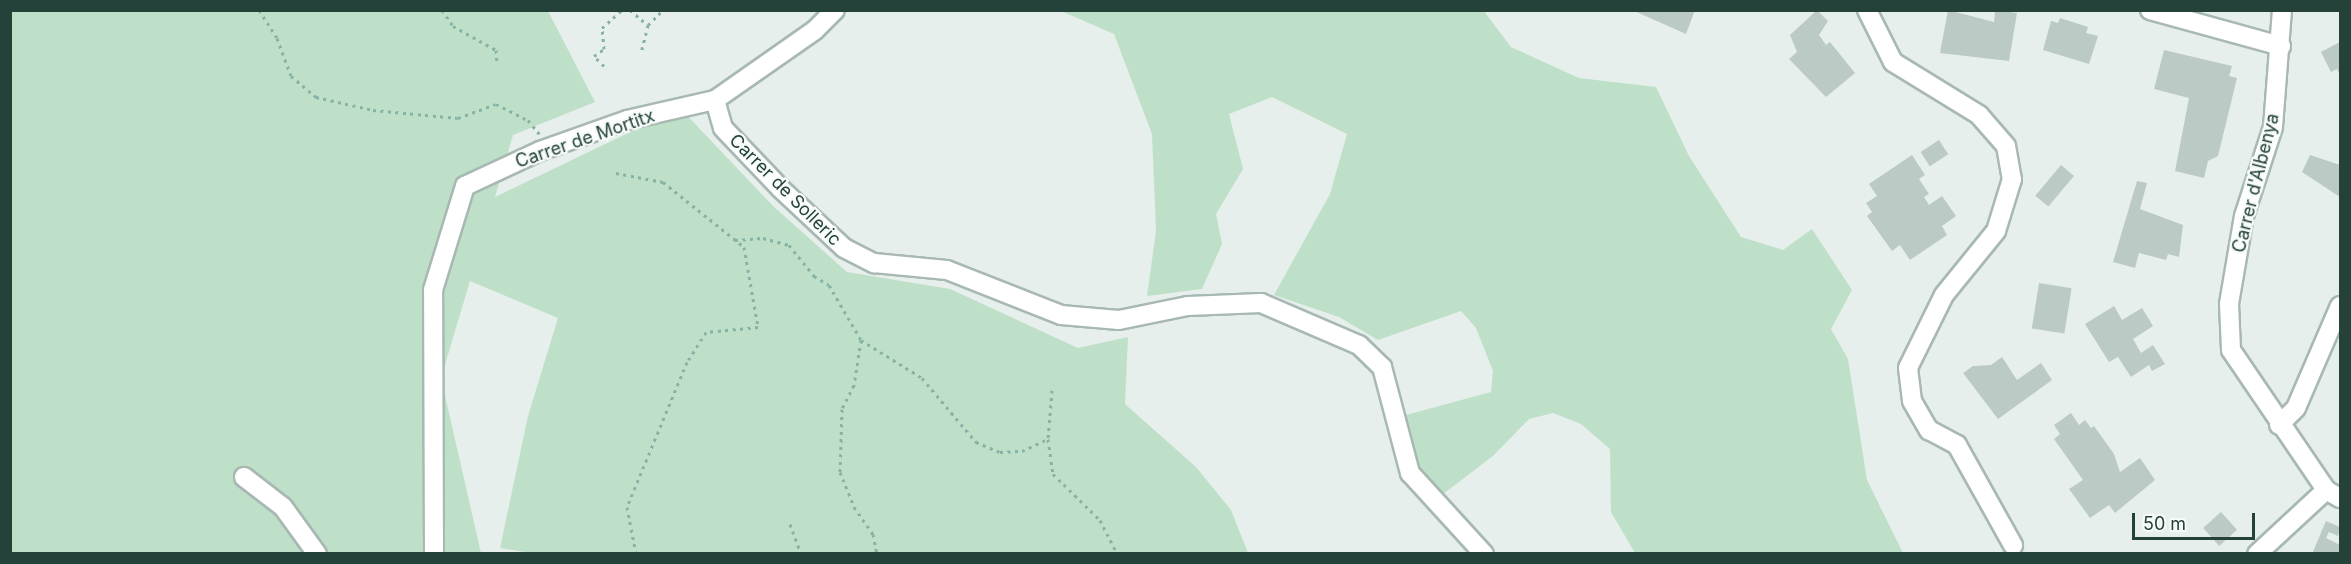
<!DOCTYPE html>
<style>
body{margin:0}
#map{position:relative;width:2351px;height:564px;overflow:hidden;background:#e6efeb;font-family:Inter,sans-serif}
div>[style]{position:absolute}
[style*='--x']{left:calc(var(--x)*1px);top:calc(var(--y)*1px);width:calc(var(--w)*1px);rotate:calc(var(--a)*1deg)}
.green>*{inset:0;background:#bfe0c8}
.building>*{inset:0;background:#bbcac4;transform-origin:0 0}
.path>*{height:3px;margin-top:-1.5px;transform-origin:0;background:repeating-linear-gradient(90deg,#86b3a5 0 3px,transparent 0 7.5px)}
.roads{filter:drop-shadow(2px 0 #a8b8b2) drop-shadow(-2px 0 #a8b8b2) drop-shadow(0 2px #a8b8b2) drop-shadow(0 -2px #a8b8b2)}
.street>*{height:18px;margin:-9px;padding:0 9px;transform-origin:9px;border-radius:9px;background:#fff}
span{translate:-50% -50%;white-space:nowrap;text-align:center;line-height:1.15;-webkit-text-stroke:4.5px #f7fbf9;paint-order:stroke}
.street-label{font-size:18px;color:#24423a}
.frame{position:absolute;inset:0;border:12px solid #24423a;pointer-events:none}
.scale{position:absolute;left:2132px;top:513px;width:123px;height:27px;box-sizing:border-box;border:3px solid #24423a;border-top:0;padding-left:8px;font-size:18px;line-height:21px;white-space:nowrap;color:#24423a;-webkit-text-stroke:4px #f7fbf9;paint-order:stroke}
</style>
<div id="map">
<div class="green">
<div style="clip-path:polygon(10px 11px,548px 11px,595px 102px,513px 135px,495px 197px,680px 108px,773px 206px,847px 272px,950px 289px,1078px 348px,1128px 337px,1125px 404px,1196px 467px,1231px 510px,1248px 553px,538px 554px,500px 548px,528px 416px,558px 318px,470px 281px,441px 378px,481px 553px,11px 553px)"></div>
<div style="clip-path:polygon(1061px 11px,1484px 11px,1511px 47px,1579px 78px,1656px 87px,1689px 156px,1741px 237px,1783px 250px,1812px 229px,1852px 290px,1831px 329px,1848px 359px,1867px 480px,1903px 553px,1635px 553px,1611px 512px,1610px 449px,1581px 424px,1553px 413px,1529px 419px,1493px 456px,1443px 494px,1415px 463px,1406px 415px,1491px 392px,1493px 371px,1476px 328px,1461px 311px,1378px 340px,1339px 317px,1274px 295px,1330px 194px,1347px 134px,1272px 97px,1229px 114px,1243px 169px,1216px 214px,1222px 244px,1202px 289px,1147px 296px,1156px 231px,1152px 134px,1114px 34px)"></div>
</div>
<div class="building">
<div style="clip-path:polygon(1632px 10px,1695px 10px,1686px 34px)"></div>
<div style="clip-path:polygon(1817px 10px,1828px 21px,1819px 35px,1826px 45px,1830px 42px,1855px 73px,1826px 97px,1789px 59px,1797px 52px,1790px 35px)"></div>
<div style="clip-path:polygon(1948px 10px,1994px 22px,1995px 10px,2017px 13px,2009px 61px,1940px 53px)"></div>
<div style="clip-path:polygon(2060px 18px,2088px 27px,2086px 33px,2098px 36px,2089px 64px,2043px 50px,2051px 21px,2058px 23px)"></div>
<div style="clip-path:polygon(2340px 42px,2340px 75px,2337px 69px,2331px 72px,2321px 52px)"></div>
<div style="clip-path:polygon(2164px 50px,2232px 66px,2229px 76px,2237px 78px,2218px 156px,2208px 161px,2204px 178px,2175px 171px,2189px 98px,2154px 89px)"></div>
<div style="left:1939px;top:140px;width:17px;height:22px;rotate:57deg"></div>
<div style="clip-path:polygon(1912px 155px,1925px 175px,1919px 179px,1929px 194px,1924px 197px,1929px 205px,1942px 196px,1956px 216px,1942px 226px,1947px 235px,1910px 260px,1900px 245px,1892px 251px,1867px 216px,1872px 212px,1866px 203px,1877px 196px,1869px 184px)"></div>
<div style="clip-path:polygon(2310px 155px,2340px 165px,2340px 197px,2302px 172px)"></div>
<div style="left:2061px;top:165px;width:17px;height:40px;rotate:40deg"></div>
<div style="clip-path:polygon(2137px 181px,2147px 183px,2140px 209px,2183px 225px,2179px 257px,2168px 254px,2166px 260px,2139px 253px,2135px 268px,2113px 262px)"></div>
<div style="left:2039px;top:283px;width:33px;height:46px;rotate:9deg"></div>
<div style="clip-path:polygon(2114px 306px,2122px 320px,2142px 308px,2153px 326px,2133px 339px,2141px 353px,2153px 345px,2165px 364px,2152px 371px,2149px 365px,2131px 377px,2118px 357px,2109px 362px,2085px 324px)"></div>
<div style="clip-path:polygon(2002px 357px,2017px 380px,2041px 363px,2052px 380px,1998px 419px,1963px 373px,1973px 366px,1991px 365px)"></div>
<div style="clip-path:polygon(2071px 413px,2079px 425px,2085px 420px,2091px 428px,2094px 426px,2114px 454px,2120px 472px,2140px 458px,2155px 480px,2115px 513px,2109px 505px,2090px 518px,2069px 489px,2083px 480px,2054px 439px,2060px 434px,2054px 425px)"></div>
<div style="left:2221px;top:512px;width:24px;height:24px;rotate:48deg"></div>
<div style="clip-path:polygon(2326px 521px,2340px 527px,2338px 536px,2329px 532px,2326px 538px,2340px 545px,2340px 554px,2312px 554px)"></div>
</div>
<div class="path">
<div style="--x:259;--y:10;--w:33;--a:57"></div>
<div style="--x:277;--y:38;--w:40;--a:69.8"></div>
<div style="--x:291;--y:76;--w:33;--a:40"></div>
<div style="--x:316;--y:97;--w:58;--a:12.8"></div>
<div style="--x:373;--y:110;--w:85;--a:5.4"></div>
<div style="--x:458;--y:118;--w:40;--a:-20.2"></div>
<div style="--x:496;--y:104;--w:36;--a:27"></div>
<div style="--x:528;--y:120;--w:19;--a:51"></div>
<div style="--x:442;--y:10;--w:19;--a:55"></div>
<div style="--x:453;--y:26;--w:49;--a:29.2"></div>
<div style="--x:496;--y:50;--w:14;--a:86"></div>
<div style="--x:630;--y:10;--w:23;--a:40"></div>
<div style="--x:648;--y:25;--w:29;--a:104"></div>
<div style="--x:648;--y:25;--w:21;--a:-45"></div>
<div style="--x:604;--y:66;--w:14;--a:-135"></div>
<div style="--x:594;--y:56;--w:12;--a:-35"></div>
<div style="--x:604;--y:49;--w:21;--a:-95"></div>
<div style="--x:602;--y:28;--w:27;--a:-42"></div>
<div style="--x:616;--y:173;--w:48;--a:10.8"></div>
<div style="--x:663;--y:182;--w:104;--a:38.7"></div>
<div style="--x:744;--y:247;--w:81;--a:80.1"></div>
<div style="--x:758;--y:327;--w:52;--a:174.5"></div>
<div style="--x:706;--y:332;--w:36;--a:122"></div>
<div style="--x:687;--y:362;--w:157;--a:112.5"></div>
<div style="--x:627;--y:507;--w:48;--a:79.2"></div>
<div style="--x:735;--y:240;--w:28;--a:-4"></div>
<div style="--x:763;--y:238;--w:27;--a:15"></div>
<div style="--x:789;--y:245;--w:40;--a:51"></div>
<div style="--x:814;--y:276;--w:17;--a:31"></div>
<div style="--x:829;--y:285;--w:64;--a:59.8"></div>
<div style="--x:861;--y:340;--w:72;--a:31.9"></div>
<div style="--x:922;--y:378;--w:84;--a:49.8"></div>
<div style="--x:976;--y:442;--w:26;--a:23"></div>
<div style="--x:1000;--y:452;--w:22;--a:-3"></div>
<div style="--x:1022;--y:451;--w:29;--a:-25"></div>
<div style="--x:861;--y:340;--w:46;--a:98.8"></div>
<div style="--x:854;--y:385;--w:27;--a:117"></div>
<div style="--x:842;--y:409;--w:63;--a:91.8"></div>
<div style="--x:840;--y:472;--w:38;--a:68"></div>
<div style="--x:854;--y:507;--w:33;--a:55"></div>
<div style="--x:873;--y:534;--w:20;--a:79"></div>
<div style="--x:1052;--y:390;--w:49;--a:94.7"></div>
<div style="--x:1048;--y:439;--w:35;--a:82"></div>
<div style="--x:1053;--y:474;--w:66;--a:44.4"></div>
<div style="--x:1100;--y:520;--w:38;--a:63"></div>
<div style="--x:790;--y:524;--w:32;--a:70"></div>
</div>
<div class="roads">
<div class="street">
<div style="--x:1867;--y:10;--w:58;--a:63.4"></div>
<div style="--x:1893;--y:62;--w:101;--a:31.6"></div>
<div style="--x:1979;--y:115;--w:41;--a:48.9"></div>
<div style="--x:2006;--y:146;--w:34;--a:80"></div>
<div style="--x:2012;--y:179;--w:54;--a:107.1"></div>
<div style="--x:1996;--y:231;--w:82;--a:129.1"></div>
<div style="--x:1944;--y:295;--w:81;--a:116.3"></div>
<div style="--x:1908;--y:368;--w:33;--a:83"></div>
<div style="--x:1912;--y:401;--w:34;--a:60"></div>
<div style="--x:1929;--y:430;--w:32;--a:28"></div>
<div style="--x:1957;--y:445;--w:115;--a:60.8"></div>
<div style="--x:2150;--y:10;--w:136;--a:15.4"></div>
<div style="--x:2282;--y:10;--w:117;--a:94.4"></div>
<div style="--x:2273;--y:127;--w:94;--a:108"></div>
<div style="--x:2244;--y:216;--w:89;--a:99.7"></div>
<div style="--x:2229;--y:304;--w:46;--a:87.5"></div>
<div style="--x:2231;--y:350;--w:169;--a:55.8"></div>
<div style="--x:2326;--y:490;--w:16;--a:30"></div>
<div style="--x:715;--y:100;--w:29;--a:74"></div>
<div style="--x:723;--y:128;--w:84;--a:46.4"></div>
<div style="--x:781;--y:189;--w:86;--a:43.1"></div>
<div style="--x:844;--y:248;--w:34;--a:27"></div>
<div style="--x:874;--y:263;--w:73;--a:5.5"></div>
<div style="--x:947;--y:270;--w:123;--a:21.5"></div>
<div style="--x:1061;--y:315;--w:58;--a:4.9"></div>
<div style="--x:1119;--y:320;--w:70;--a:-11.5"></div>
<div style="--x:1188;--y:306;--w:73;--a:-2.4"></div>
<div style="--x:1261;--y:303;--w:107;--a:23.2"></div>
<div style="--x:1359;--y:345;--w:32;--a:44"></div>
<div style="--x:1382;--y:367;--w:110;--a:75.2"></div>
<div style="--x:1410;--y:473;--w:110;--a:47.6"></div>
<div style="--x:2279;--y:425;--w:24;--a:-45"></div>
<div style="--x:2296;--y:408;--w:111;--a:-66.7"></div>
<div style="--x:244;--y:477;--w:49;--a:37.6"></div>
<div style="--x:283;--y:507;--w:58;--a:54.1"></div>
<div style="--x:434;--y:554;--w:264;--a:-90.2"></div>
<div style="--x:433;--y:290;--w:109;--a:-72.9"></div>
<div style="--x:465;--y:186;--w:83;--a:-25"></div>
<div style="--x:540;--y:151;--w:92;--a:-19.6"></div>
<div style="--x:627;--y:120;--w:90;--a:-12.8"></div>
<div style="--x:715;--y:100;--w:122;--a:-35"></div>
<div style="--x:815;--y:30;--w:28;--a:-45"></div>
<div style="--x:2257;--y:554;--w:94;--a:-42.8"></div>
</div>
</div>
<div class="street-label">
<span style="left:585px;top:139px;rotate:-19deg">Carrer de Mortitx</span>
<span style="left:2256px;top:183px;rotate:-76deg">Carrer d'Albenya</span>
<span style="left:785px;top:190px;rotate:45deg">Carrer de Solleric</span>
</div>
<div class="frame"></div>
<div class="scale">50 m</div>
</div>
